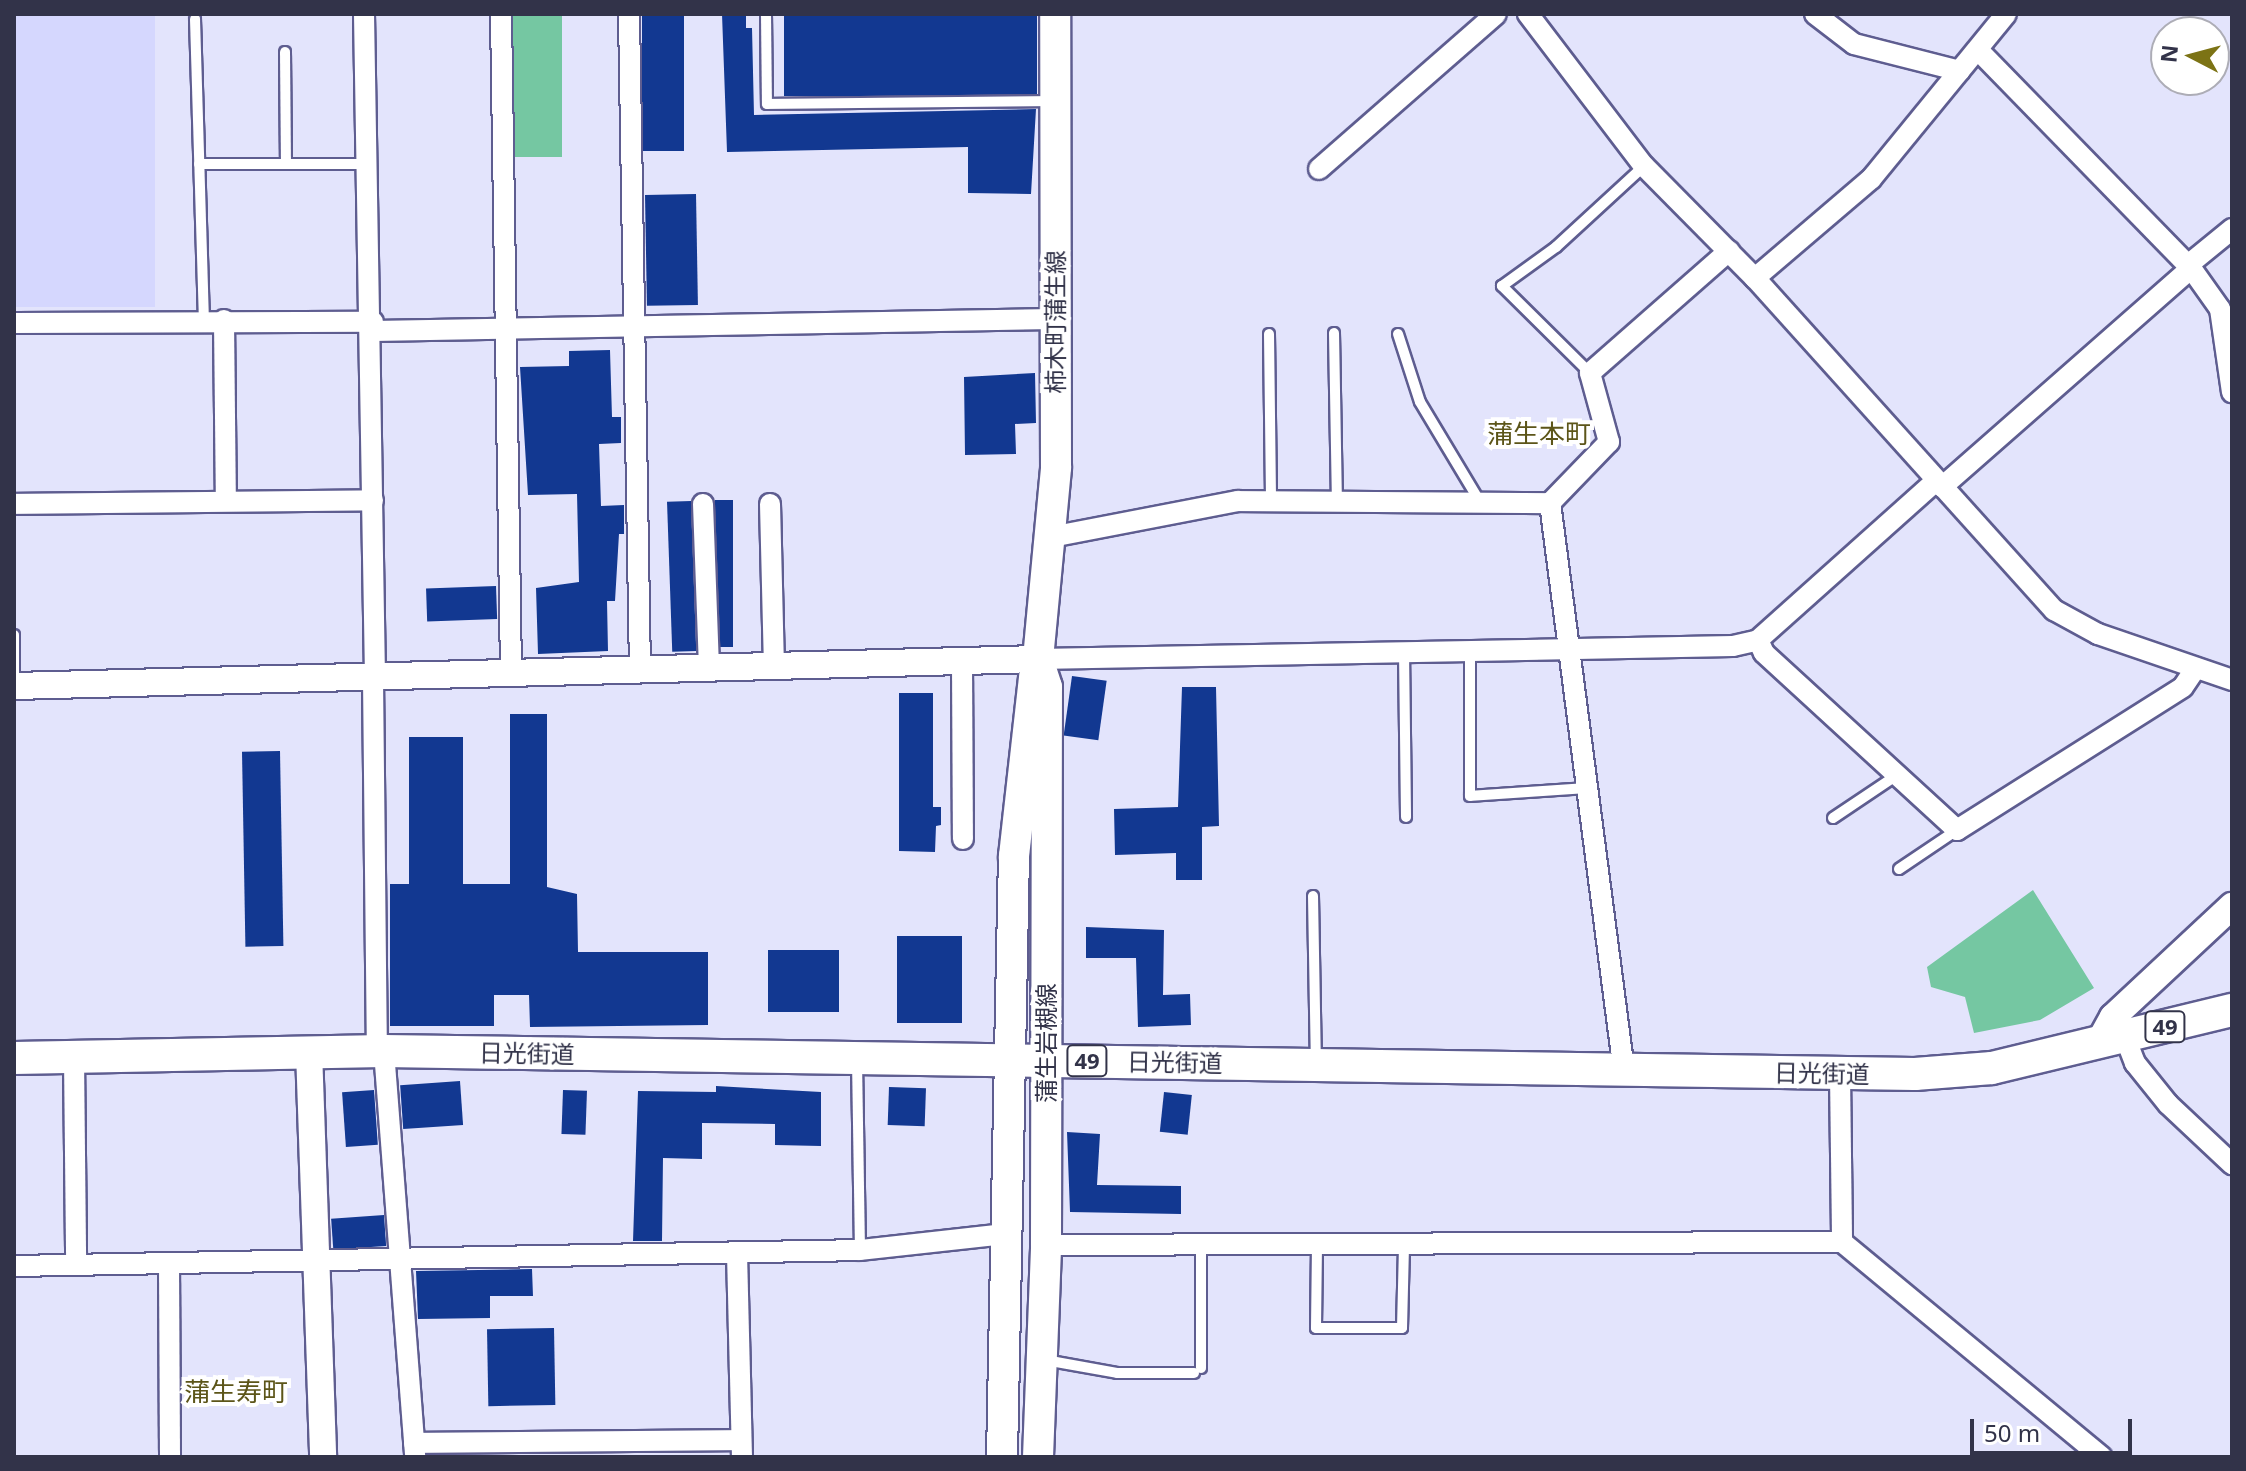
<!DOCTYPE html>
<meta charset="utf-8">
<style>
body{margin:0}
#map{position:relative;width:2246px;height:1471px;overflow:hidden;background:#e3e4fc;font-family:"Noto Sans","Noto Sans JP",sans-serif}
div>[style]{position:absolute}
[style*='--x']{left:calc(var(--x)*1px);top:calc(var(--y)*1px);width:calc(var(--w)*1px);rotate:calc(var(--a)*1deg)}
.built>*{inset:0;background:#d5d7fe;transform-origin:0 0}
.green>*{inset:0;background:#75c7a2;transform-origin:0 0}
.building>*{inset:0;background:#123891;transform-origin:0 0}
.roads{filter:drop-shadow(2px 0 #5e5d90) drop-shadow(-2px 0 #5e5d90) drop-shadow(0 2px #5e5d90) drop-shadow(0 -2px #5e5d90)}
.service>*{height:10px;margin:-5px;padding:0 5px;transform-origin:5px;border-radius:5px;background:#fff}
.minor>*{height:20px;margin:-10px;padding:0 10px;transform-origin:10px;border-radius:10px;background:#fff}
.tertiary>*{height:26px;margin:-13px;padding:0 13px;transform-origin:13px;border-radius:13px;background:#fff}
.secondary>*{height:30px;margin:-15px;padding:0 15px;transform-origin:15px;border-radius:15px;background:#fff}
.primary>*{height:32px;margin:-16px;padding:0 16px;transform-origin:16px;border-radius:16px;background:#fff}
span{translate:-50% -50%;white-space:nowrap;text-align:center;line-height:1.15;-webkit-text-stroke:8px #fff;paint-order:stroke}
.shield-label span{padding:2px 6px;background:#fff;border:2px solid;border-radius:6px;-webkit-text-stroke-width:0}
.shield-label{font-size:22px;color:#323349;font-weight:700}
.street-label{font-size:24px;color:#323349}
.neighbourhood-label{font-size:26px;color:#5c5519}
.frame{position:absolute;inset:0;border:16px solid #323349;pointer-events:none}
.north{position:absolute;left:2150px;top:16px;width:80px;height:80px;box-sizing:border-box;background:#fff;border:2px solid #adadb6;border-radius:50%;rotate:276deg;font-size:22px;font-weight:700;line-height:32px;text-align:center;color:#323349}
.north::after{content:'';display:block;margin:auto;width:28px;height:36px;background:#7c7315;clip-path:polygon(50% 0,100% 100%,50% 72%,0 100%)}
.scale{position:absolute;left:1970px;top:1419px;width:162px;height:36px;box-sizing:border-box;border:4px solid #323349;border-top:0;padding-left:10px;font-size:24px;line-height:28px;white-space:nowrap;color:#323349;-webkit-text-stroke:6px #fff;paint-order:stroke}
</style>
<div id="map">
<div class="built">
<div style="left:14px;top:14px;width:141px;height:293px"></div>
</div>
<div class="green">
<div style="left:506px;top:14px;width:56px;height:143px"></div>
<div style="clip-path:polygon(2033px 890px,2094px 988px,2040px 1020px,1974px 1033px,1965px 997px,1931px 987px,1927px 967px)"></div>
</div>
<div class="building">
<div style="left:642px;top:14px;width:42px;height:137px"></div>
<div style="clip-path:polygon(722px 14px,746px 14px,746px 28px,752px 28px,754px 115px,1036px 109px,1031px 194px,968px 193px,968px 147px,727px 152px)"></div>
<div style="left:784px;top:14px;width:253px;height:82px"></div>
<div style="left:696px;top:194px;width:111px;height:51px;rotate:89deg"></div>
<div style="clip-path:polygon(610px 350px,612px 417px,621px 417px,621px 443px,599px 444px,601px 506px,624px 505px,624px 534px,619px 534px,615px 601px,607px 601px,608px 651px,538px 654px,536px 588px,579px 582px,577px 494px,528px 495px,520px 367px,569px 366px,569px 351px)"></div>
<div style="clip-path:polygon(1035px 373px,1036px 423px,1015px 424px,1016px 454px,965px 455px,964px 377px)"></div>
<div style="left:715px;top:500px;width:18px;height:147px"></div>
<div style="left:691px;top:501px;width:150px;height:24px;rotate:88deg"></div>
<div style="left:496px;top:586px;width:33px;height:70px;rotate:88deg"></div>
<div style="left:1072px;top:676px;width:35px;height:60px;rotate:8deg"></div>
<div style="clip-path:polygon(1182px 687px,1216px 687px,1219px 826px,1202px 827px,1202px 880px,1176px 880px,1176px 853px,1115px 855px,1114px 809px,1178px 807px)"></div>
<div style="clip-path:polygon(899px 693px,933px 693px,933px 807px,941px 807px,941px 825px,936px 826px,935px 852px,899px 851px)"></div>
<div style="clip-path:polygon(510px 714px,547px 714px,547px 887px,577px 894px,578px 952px,708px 952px,708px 1025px,530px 1027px,529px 995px,494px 995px,494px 1026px,390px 1026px,390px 884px,409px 884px,409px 737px,463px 737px,463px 884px,510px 884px)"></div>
<div style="left:280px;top:751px;width:195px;height:38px;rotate:89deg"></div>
<div style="clip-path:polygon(1086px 927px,1164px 930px,1163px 995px,1190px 994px,1191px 1025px,1138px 1027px,1136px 958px,1086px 958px)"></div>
<div style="left:962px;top:936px;width:87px;height:65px;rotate:90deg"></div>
<div style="left:768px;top:950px;width:71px;height:62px"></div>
<div style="left:460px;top:1081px;width:44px;height:60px;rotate:86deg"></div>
<div style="clip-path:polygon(716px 1086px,821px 1092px,821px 1146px,775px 1145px,775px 1124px,702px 1123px,702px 1159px,663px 1158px,662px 1241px,633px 1241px,638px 1091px,716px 1092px)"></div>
<div style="left:889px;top:1087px;width:37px;height:38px;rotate:2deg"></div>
<div style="left:374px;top:1090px;width:55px;height:32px;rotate:86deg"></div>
<div style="left:563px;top:1090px;width:24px;height:44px;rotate:2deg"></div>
<div style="left:1164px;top:1092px;width:28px;height:40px;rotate:6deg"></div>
<div style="clip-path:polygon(1067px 1132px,1100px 1134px,1097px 1185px,1181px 1186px,1181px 1214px,1070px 1212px)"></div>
<div style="left:384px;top:1215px;width:31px;height:53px;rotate:86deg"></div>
<div style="clip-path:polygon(532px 1269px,533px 1296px,490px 1296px,490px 1318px,418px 1319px,416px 1271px)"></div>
<div style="left:554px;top:1328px;width:77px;height:67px;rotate:89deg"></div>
</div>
<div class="roads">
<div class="service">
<div style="--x:766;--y:14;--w:90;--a:89.4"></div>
<div style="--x:767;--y:104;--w:284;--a:-0.6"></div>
<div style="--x:195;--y:19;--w:302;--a:88.3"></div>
<div style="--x:285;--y:52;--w:112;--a:89.5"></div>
<div style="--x:199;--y:164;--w:168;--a:0"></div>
<div style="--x:1334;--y:333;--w:168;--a:89"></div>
<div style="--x:1269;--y:334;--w:166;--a:89.3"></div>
<div style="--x:1398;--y:334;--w:71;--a:72.1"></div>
<div style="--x:1420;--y:402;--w:114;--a:59"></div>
<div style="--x:1590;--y:373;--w:124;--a:-135.3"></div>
<div style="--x:1502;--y:286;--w:67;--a:-35.8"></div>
<div style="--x:1556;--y:247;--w:120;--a:-42.6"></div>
<div style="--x:14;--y:635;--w:49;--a:90"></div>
<div style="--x:1470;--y:649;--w:147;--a:90"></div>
<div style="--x:1470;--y:796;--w:116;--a:-3.9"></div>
<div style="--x:1404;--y:651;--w:166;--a:89.3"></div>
<div style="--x:1833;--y:818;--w:77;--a:-33.9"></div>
<div style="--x:1899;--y:869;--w:70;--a:-33.9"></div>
<div style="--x:1313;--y:896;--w:166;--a:89"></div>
<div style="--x:857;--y:1060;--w:190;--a:89.1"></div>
<div style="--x:1201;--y:1244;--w:124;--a:90"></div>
<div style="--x:1317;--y:1245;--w:83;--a:90.7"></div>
<div style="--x:1316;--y:1328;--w:86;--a:0"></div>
<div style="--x:1402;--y:1328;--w:83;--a:-88.6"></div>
<div style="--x:1045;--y:1360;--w:73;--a:10.2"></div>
<div style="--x:1117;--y:1373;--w:77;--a:0"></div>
</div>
<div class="minor">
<div style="--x:364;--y:14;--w:664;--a:89.05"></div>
<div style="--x:501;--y:14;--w:661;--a:89.13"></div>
<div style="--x:629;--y:14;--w:658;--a:89.04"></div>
<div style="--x:1528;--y:14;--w:191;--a:52.7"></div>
<div style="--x:1644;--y:166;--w:158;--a:45.3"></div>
<div style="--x:1755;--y:278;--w:447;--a:48"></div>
<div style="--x:2054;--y:610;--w:50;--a:28.6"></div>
<div style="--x:2098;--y:634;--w:142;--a:18.9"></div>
<div style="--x:1815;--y:14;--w:49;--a:37.6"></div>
<div style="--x:1854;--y:44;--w:109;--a:14.3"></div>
<div style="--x:1978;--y:50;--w:305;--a:45.7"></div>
<div style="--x:2191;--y:268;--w:50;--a:54.7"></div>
<div style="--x:2220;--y:309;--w:84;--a:81.8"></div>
<div style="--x:1319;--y:169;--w:235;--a:-41.2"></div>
<div style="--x:2188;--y:265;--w:57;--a:-39.3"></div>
<div style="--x:1755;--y:278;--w:153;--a:-40.5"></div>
<div style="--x:1871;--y:179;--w:213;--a:-50.7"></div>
<div style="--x:224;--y:320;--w:181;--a:89.4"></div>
<div style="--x:14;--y:323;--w:359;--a:-0.2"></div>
<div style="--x:373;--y:331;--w:681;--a:-1.01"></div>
<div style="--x:1942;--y:487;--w:332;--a:-41.3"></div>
<div style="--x:1550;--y:503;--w:573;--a:82.58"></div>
<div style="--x:14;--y:504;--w:359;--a:-0.6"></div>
<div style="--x:703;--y:504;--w:166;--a:87.9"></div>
<div style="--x:770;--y:504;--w:164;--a:88.6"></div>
<div style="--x:1051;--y:537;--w:190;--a:-10.9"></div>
<div style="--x:1238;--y:501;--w:312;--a:0.4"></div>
<div style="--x:1550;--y:503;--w:85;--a:-46"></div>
<div style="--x:1609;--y:442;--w:72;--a:-105.4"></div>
<div style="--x:1590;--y:373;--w:185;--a:-41.3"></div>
<div style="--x:1758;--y:640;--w:14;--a:65"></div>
<div style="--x:1764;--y:653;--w:262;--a:42.5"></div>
<div style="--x:1957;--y:830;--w:267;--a:-32.3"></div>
<div style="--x:2183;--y:687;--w:23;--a:-56"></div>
<div style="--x:1038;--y:659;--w:695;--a:-1.07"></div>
<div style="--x:1733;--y:646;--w:26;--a:-13"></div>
<div style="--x:1758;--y:640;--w:239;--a:-41.8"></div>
<div style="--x:962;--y:662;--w:177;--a:89.7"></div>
<div style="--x:373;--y:678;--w:373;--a:89.4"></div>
<div style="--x:2125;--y:1037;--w:28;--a:69"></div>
<div style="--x:2135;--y:1063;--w:53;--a:51.2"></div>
<div style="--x:2168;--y:1104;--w:88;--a:43.2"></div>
<div style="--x:384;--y:1051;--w:407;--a:85.6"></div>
<div style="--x:74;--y:1057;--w:208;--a:89.4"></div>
<div style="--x:1840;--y:1073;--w:169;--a:89.3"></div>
<div style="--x:1842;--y:1242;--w:337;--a:39.6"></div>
<div style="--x:1046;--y:1245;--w:796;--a:-0.22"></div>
<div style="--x:737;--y:1253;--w:204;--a:88.6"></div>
<div style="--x:169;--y:1264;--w:193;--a:89.7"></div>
<div style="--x:14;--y:1266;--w:846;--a:-1.08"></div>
<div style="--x:860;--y:1250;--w:145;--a:-6.3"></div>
<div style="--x:414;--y:1443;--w:327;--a:-0.5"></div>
</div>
<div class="tertiary">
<div style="--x:14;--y:686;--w:1024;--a:-1.51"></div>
<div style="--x:2098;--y:1044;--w:31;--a:-61"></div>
<div style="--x:2113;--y:1017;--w:163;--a:-43"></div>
<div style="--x:309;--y:1051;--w:406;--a:88"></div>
</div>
<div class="secondary">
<div style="--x:1002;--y:1457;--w:601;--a:-88.86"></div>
<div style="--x:1014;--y:856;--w:188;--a:-83.6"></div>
<div style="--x:1038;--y:1457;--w:212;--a:-87.8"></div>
<div style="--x:1046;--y:1245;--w:558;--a:-89.9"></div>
<div style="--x:1047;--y:687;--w:29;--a:-108"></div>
<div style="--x:1038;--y:659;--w:193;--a:-84.6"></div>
<div style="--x:1056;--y:467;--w:453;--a:-90.1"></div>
</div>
<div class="primary">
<div style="--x:14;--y:1058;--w:370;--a:-1.1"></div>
<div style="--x:384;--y:1051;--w:1531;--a:0.86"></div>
<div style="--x:1915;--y:1074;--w:77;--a:-4.5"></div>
<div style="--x:1992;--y:1068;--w:247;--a:-13.6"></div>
</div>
</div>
<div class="shield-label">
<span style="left:2165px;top:1027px">49</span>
<span style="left:1087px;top:1061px">49</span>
</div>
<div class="street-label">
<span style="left:1055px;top:322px;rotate:-90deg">柿木町蒲生線</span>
<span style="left:1046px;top:1043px;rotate:-90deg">蒲生岩槻線</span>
<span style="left:527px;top:1053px;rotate:1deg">日光街道</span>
<span style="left:1175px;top:1062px;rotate:1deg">日光街道</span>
<span style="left:1822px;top:1073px;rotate:1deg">日光街道</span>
</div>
<div class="neighbourhood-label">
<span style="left:1539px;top:434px">蒲生本町</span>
<span style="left:236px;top:1392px">蒲生寿町</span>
</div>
<div class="frame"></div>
<div class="north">N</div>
<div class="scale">50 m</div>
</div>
